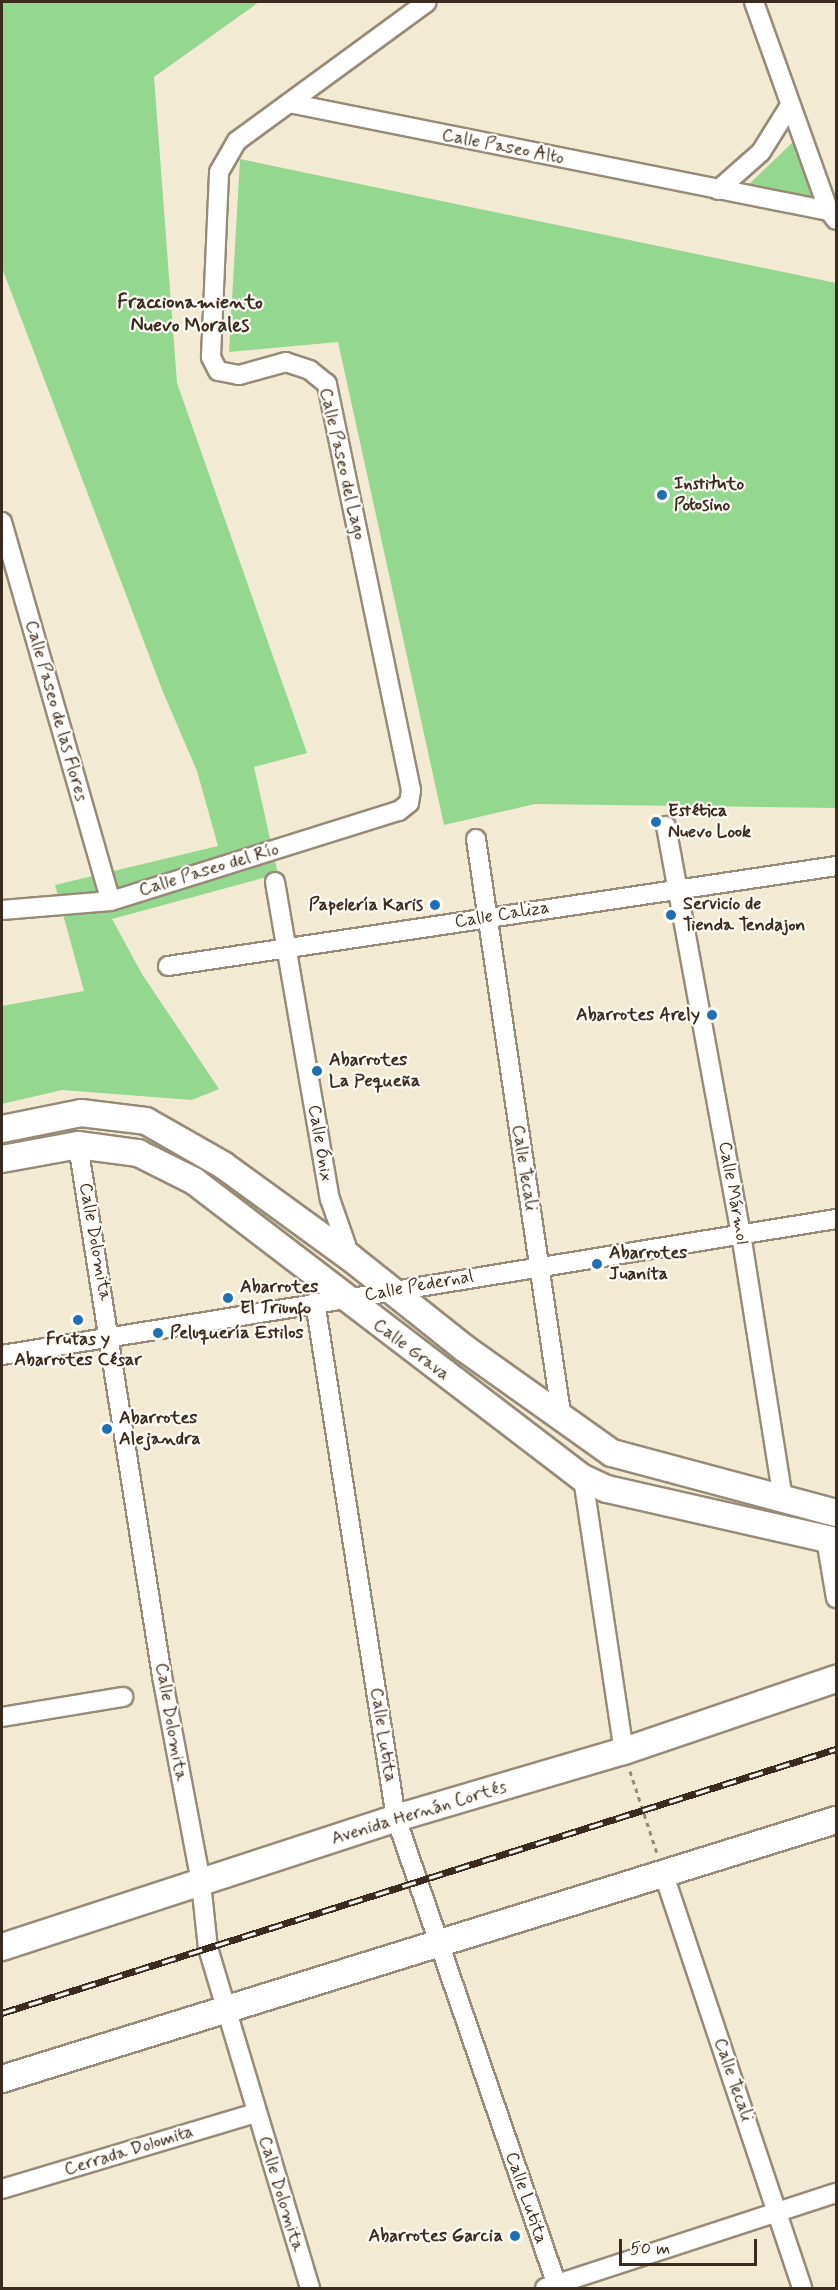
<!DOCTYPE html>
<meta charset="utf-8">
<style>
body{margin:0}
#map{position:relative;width:838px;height:2290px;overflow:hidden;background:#f3ead3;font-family:Mynerve,sans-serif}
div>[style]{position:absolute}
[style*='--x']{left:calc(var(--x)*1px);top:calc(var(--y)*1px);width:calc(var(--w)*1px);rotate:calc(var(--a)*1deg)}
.green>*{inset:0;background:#94d890}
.path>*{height:3px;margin-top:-1.5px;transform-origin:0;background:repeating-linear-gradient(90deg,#978a78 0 4.5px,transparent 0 9px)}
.roads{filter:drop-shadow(2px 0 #978a78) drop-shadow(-2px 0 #978a78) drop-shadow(0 2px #978a78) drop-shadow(0 -2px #978a78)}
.street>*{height:18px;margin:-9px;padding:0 9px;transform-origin:9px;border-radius:9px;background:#fff}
.secondary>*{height:26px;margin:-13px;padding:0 13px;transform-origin:13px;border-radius:13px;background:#fff}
.rail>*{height:7px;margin-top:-3.5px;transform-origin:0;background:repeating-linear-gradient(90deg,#fdfcf7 0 14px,#3b2a1e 0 28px);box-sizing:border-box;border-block:2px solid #3b2a1e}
.dots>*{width:16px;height:16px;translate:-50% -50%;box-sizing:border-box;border:3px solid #fdfcf7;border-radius:50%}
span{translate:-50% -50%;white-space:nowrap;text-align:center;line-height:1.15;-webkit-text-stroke:4.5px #fdfcf7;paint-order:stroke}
.street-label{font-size:18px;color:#3b2a1e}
.poi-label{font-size:18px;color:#3b2a1e;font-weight:700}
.left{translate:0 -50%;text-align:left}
.right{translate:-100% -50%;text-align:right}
.neighbourhood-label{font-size:20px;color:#3b2a1e;font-weight:700}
.frame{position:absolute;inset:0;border:3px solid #3b2a1e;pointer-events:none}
.scale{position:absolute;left:619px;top:2239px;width:138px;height:27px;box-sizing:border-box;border:3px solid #3b2a1e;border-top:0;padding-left:8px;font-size:18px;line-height:21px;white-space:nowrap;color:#3b2a1e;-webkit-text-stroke:4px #fdfcf7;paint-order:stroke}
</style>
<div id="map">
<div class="green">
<div style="clip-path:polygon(2px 2px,259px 2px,154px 77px,177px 383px,307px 753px,254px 767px,278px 874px,112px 919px,142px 974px,219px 1089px,192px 1100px,62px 1090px,2px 1104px,2px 1006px,84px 991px,55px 885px,218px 846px,197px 771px,163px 692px,2px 268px)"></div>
<div style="clip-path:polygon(795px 140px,817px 198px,814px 206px,744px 189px)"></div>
<div style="clip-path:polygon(240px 159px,836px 283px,836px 808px,535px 804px,444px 825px,338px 342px,229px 352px)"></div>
</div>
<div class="path">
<div style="--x:630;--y:1771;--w:86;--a:71.8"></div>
</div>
<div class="roads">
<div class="street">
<div style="--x:754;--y:2;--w:222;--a:70.3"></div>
<div style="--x:289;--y:103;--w:551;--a:11.31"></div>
<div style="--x:829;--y:211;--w:11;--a:52"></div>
<div style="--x:718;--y:190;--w:57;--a:-41.5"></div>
<div style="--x:761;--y:152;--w:53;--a:-58.1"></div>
<div style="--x:2;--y:522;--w:394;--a:74"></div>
<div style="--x:666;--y:826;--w:415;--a:79.6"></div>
<div style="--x:741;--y:1234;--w:268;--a:81"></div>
<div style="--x:476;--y:839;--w:587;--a:81.58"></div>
<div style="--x:275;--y:882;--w:322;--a:80.2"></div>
<div style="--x:330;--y:1199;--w:60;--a:70.7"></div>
<div style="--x:2;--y:910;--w:109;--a:-4.7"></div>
<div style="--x:111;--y:901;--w:302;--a:-17.4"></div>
<div style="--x:399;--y:811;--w:13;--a:-39"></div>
<div style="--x:409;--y:803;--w:13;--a:-81"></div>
<div style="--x:411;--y:790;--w:415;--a:-101.7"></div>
<div style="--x:327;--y:384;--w:22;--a:-141"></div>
<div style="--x:310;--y:370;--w:25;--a:-162"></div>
<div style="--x:286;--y:362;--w:49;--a:164.5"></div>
<div style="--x:239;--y:375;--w:21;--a:-169"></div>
<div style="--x:218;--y:371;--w:16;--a:-117"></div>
<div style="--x:211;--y:357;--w:185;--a:-87.5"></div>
<div style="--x:219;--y:172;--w:36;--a:-60"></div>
<div style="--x:237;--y:141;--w:235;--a:-36.2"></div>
<div style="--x:168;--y:966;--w:675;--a:-8.51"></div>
<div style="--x:78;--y:1145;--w:538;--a:81.01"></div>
<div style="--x:162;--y:1676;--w:211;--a:79.3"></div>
<div style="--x:201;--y:1883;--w:65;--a:83.9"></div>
<div style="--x:208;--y:1948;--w:355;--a:73.3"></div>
<div style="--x:315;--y:1302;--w:522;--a:81.08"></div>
<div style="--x:396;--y:1818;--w:497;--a:71"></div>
<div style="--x:2;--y:1355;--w:845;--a:-9.26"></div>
<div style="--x:583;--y:1478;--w:276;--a:81.5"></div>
<div style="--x:826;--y:1539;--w:60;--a:80.4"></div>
<div style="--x:2;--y:1717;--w:123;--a:-9.4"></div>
<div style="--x:663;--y:1872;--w:439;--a:71.5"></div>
<div style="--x:2;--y:2189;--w:265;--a:-16.7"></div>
<div style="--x:545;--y:2288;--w:306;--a:-18.1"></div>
</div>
<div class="secondary">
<div style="--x:2;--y:1129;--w:81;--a:-11.4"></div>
<div style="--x:81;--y:1113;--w:65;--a:7"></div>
<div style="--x:146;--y:1121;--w:89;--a:29.7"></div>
<div style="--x:223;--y:1165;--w:158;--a:36"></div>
<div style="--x:351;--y:1258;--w:144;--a:38.5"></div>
<div style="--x:464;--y:1348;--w:181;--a:35.4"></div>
<div style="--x:612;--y:1453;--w:232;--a:15"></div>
<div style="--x:2;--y:1159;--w:77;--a:-10.4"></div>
<div style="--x:78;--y:1145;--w:61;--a:7.6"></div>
<div style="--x:138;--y:1153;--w:63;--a:26.6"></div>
<div style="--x:194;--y:1181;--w:489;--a:37.4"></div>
<div style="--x:583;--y:1478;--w:26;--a:25"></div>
<div style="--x:607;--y:1489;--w:235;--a:12.8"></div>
<div style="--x:2;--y:1947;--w:415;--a:-18.1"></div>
<div style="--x:396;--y:1818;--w:238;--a:-16.4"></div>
<div style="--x:624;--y:1751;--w:224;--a:-18.8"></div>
<div style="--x:2;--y:2079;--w:873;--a:-17.25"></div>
</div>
</div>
<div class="rail">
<div style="--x:2;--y:2013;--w:875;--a:-17.57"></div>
</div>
<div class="dots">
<div style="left:662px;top:495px;background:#1f6fb2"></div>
<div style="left:656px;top:822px;background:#1f6fb2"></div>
<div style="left:435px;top:905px;background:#1f6fb2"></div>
<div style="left:671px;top:915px;background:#1f6fb2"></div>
<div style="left:712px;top:1015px;background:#1f6fb2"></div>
<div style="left:317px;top:1071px;background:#1f6fb2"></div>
<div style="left:597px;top:1264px;background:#1f6fb2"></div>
<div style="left:228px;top:1298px;background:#1f6fb2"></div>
<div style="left:78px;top:1320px;background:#1f6fb2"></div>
<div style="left:158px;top:1333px;background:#1f6fb2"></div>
<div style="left:107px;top:1429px;background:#1f6fb2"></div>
<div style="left:515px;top:2236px;background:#1f6fb2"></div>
</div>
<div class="street-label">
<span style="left:503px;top:147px;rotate:11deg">Calle Paseo Alto</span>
<span style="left:342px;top:464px;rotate:77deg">Calle Paseo del Lago</span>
<span style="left:56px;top:711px;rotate:74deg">Calle Paseo de las Flores</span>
<span style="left:209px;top:870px;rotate:-17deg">Calle Paseo del Río</span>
<span style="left:502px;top:915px;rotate:-9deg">Calle Caliza</span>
<span style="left:320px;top:1143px;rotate:80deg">Calle Ónix</span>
<span style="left:524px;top:1168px;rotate:81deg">Calle Tecali</span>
<span style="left:733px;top:1193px;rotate:80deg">Calle Mármol</span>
<span style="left:95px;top:1242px;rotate:80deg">Calle Dolomita</span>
<span style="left:419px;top:1286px;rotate:-10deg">Calle Pedernal</span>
<span style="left:411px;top:1350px;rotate:37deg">Calle Grava</span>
<span style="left:171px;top:1722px;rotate:80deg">Calle Dolomita</span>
<span style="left:383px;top:1735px;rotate:81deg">Calle Lutita</span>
<span style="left:419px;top:1813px;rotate:-17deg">Avenida Hernán Cortés</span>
<span style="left:733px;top:2080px;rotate:71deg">Calle Tecali</span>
<span style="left:129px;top:2151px;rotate:-17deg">Cerrada Dolomita</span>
<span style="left:281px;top:2194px;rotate:73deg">Calle Dolomita</span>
<span style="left:526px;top:2198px;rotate:71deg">Calle Lutita</span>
</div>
<div class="poi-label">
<span class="left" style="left:674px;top:495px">Instituto<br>Potosino</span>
<span class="left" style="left:668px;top:822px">Estética<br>Nuevo Look</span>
<span class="right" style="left:423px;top:905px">Papelería Karis</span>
<span class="left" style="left:683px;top:915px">Servicio de<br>Tienda Tendajon</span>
<span class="right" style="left:700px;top:1015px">Abarrotes Arely</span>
<span class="left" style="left:329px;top:1071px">Abarrotes<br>La Pequeña</span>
<span class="left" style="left:609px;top:1264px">Abarrotes<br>Juanita</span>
<span class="left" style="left:240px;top:1298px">Abarrotes<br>El Triunfo</span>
<span class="left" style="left:170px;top:1333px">Peluquería Estilos</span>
<span style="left:78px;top:1350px">Frutas y<br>Abarrotes César</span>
<span class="left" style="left:119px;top:1429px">Abarrotes<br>Alejandra</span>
<span class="right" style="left:503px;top:2236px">Abarrotes Garcia</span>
</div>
<div class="neighbourhood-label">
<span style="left:190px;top:314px">Fraccionamiento<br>Nuevo Morales</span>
</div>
<div class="frame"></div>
<div class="scale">50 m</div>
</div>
